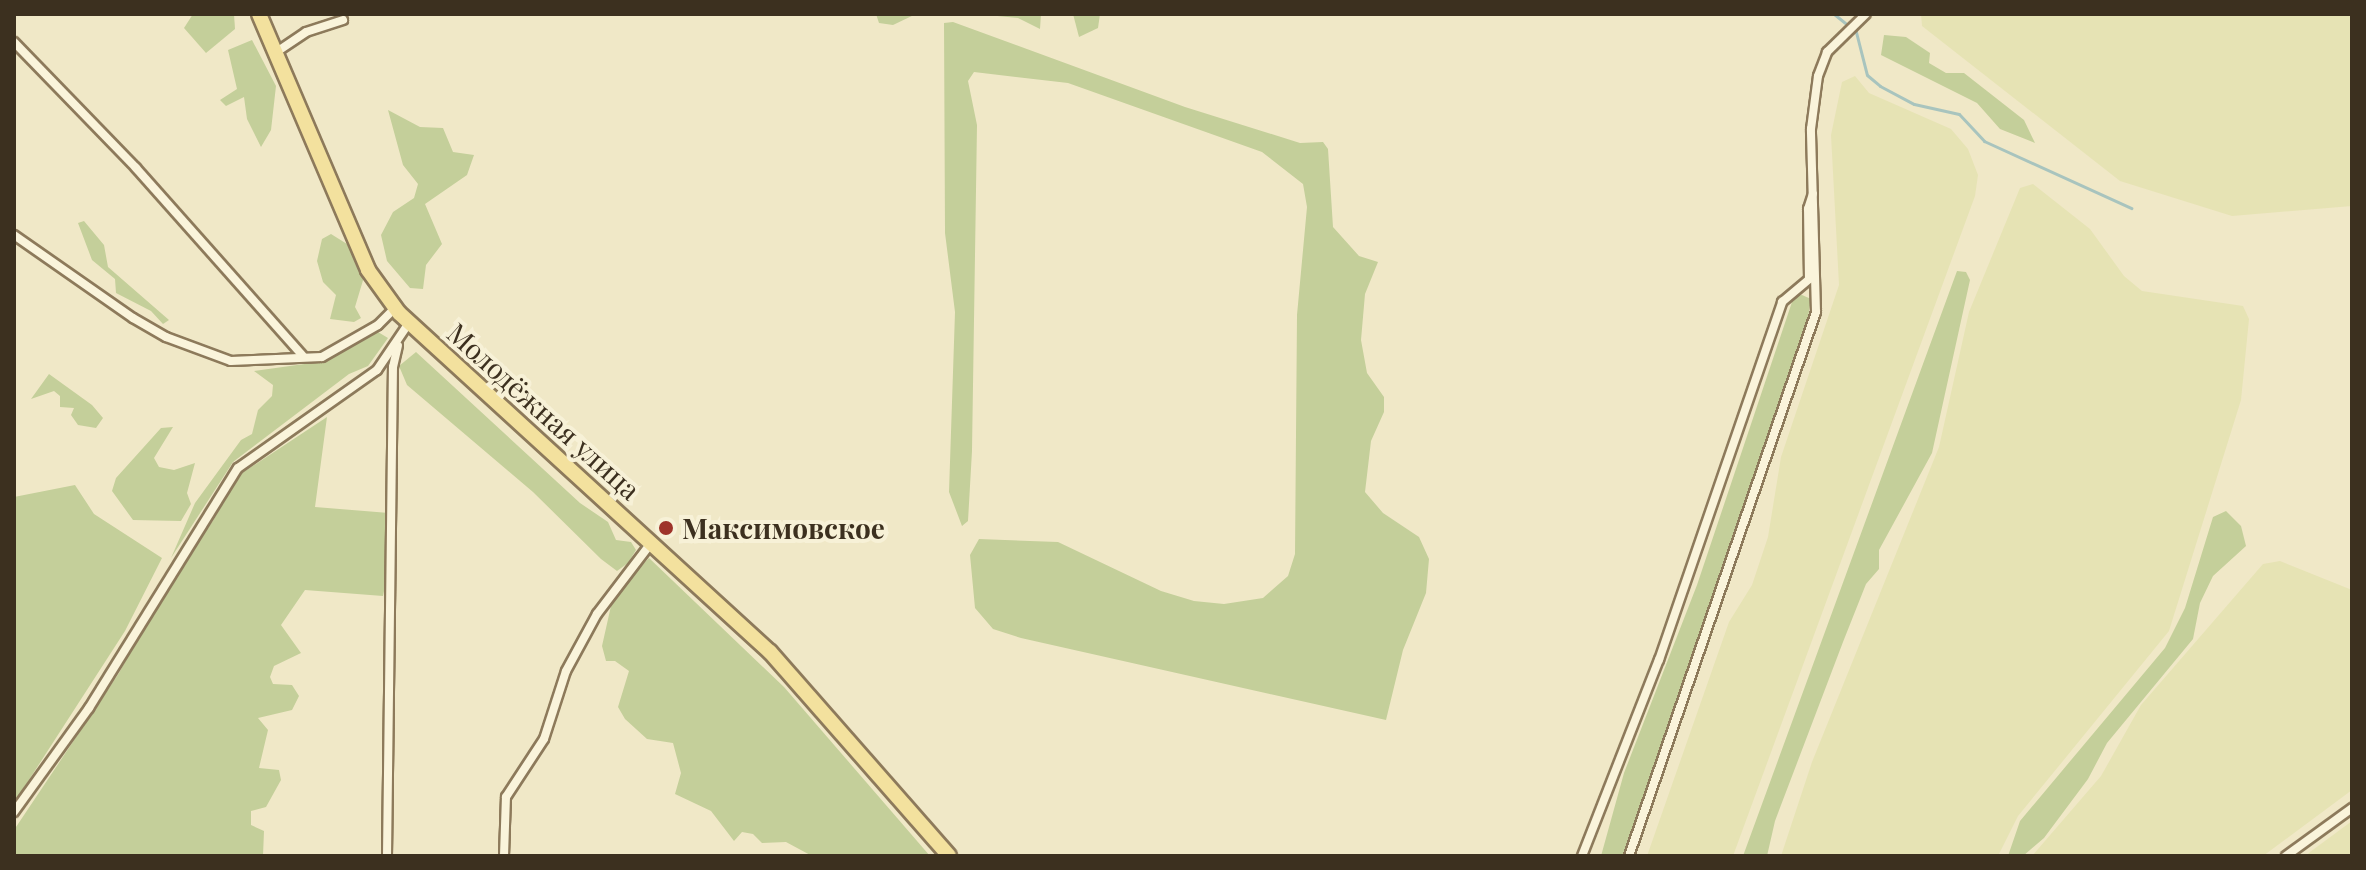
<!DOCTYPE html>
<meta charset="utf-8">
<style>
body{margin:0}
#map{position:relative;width:2366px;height:870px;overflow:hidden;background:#f0e8c7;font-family:"Playfair Display",serif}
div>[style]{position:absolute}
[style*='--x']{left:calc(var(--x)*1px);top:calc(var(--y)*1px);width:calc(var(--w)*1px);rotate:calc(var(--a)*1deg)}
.farmland>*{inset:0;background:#e6e3b4}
.green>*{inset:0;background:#c4cf9a}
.stream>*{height:3px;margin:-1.5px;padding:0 1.5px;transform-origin:1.5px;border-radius:1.5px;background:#a8c4be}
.roads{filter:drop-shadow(2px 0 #8d7a5b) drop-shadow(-2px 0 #8d7a5b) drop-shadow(0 2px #8d7a5b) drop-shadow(0 -2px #8d7a5b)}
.street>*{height:8px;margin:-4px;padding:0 4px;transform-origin:4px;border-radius:4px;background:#faf4db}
.primary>*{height:14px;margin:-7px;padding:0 7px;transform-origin:7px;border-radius:7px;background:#f3e19e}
.dots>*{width:22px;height:22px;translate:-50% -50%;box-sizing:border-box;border:4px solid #f7f1d7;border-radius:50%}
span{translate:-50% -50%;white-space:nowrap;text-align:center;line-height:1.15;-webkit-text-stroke:8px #f7f1d7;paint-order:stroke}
.street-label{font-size:28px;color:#3c301f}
.poi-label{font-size:28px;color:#3c301f;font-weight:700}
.left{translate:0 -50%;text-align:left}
.frame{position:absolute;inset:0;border:16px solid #3c301f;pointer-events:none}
</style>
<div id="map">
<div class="farmland">
<div style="clip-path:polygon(1921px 14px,2352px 14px,2352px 206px,2232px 216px,2120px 181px,1922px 26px)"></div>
<div style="clip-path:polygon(1855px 76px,1869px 93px,1951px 129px,1968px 149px,1978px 175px,1975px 196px,1733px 856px,1647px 856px,1729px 622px,1752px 585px,1768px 537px,1781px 457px,1839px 285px,1831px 135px,1842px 82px)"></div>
<div style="clip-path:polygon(2033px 184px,2090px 229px,2124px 276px,2142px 291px,2243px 306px,2249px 319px,2241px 400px,2169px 631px,2018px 816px,1998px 856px,1781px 856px,1812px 762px,1939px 447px,1969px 312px,2020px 188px)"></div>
<div style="clip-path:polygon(2280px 561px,2352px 590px,2352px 790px,2263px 856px,2032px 856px,2101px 776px,2141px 705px,2263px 564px)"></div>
<div style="clip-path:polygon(2352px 821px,2352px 856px,2306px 856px,2310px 852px)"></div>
</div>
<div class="green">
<div style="clip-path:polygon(193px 14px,234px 14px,235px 29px,206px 53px,184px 28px)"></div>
<div style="clip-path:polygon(876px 14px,916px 14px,893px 25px,879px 23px)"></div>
<div style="clip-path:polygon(1041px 14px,1040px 29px,1018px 18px,987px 15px)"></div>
<div style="clip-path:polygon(1073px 14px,1100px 14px,1098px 28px,1079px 37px)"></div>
<div style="clip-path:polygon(953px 22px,1185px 107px,1300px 143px,1323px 142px,1328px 149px,1333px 227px,1359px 256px,1378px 262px,1365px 294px,1361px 340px,1367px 373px,1384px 397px,1384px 412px,1371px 441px,1365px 492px,1383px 513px,1419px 537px,1429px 559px,1426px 593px,1403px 650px,1386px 720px,1021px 638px,993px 629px,975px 608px,970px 555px,979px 539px,1058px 542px,1161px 591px,1194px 601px,1224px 604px,1263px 598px,1288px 576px,1295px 554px,1297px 315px,1307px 207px,1303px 184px,1262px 152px,1068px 83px,974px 72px,968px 81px,977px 125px,972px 451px,968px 521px,962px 526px,949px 492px,955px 312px,945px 233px,944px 23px)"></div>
<div style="clip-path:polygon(1884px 35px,1906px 37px,1930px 53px,1929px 63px,1946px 73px,1964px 73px,2024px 120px,2035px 143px,2000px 129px,1977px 103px,1881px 55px)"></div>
<div style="clip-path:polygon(252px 40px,276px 86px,271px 130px,261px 147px,247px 119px,244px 97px,226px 106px,220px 100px,237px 89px,228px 50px)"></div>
<div style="clip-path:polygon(388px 110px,420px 127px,443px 128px,453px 152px,474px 155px,467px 175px,425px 204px,442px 244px,426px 265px,423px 289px,410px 288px,387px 261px,381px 235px,393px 212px,414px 198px,418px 184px,403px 165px)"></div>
<div style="clip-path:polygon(84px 221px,104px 245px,108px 267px,169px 320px,163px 324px,151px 311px,116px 293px,115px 279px,92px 260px,78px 223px)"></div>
<div style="clip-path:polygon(331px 234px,347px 244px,364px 277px,355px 307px,361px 318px,354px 322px,330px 319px,336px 295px,323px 282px,317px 261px,322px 239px)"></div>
<div style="clip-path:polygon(1957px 271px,1966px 272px,1970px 280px,1932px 453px,1879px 550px,1879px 569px,1866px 584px,1843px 642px,1775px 821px,1767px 856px,1743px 856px)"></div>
<div style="clip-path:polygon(1802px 295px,1811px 299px,1806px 330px,1624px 856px,1601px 856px,1624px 773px,1697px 585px,1794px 296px)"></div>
<div style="clip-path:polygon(378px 332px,388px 338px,368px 366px,349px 374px,233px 462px,171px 558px,195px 503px,241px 440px,252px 434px,258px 410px,272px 396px,273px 385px,254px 371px,326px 361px)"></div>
<div style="clip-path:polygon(416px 352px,580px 503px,608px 522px,616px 540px,631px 542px,636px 550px,628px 563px,617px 571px,601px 559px,533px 492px,407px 385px,399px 366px)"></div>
<div style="clip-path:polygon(49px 374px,92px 405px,103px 418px,96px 428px,78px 425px,71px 415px,74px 408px,60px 407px,60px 396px,54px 391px,31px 399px)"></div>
<div style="clip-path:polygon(327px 417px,315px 507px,389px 513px,387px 576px,383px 596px,305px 590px,281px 625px,301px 653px,274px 666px,270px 677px,273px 684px,292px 685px,299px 696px,292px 710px,258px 718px,268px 730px,259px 768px,279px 770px,281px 780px,266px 807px,251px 811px,251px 825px,264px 831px,263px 856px,14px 856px,14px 830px,119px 673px,170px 578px,213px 521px,236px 477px)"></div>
<div style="clip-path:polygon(173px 427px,154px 458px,159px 467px,174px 470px,195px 463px,187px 493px,191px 504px,181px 521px,133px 520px,112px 491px,116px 478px,161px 428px)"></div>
<div style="clip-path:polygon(75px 485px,94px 514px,162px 558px,125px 631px,14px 803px,14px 497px)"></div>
<div style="clip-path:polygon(2226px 511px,2241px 526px,2246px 546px,2213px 576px,2200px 603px,2193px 639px,2107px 743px,2088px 779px,2044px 838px,2023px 856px,2008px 856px,2020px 821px,2165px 648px,2185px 608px,2213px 517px)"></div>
<div style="clip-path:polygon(649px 558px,784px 687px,930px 856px,812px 856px,786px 842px,762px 843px,753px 834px,742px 832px,734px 841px,711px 811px,675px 794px,681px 773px,673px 743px,647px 739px,625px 719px,618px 707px,629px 671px,615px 661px,606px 661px,602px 646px,613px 597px)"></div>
</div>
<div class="stream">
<div style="--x:1834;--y:14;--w:28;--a:39"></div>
<div style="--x:1856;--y:32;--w:44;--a:75.7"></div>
<div style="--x:1867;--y:75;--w:17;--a:40"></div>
<div style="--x:1880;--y:86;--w:38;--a:28"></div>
<div style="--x:1914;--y:104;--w:46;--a:12.5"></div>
<div style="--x:1959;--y:114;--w:37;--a:47"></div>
<div style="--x:1984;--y:141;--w:162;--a:24.5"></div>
</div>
<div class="roads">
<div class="street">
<div style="--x:14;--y:42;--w:175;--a:45.9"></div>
<div style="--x:136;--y:168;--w:251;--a:48.4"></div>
<div style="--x:275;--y:53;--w:37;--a:-34"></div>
<div style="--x:306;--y:32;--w:39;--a:-18"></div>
<div style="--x:14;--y:235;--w:145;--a:34.9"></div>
<div style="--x:133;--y:318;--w:38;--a:30"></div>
<div style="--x:166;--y:337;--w:69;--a:20.3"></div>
<div style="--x:231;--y:361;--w:91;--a:-2.5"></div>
<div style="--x:322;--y:357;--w:64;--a:-29.7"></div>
<div style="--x:378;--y:325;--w:24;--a:-45"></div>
<div style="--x:14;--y:812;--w:128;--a:-54.2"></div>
<div style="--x:89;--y:708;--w:282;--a:-58.2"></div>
<div style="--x:238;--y:468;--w:170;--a:-35.2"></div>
<div style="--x:377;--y:370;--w:57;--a:-55.8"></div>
<div style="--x:387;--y:856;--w:489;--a:-89.3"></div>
<div style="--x:393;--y:367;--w:22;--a:-77"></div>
<div style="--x:504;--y:856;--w:59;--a:-88.1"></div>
<div style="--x:506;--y:797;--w:69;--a:-56.8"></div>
<div style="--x:544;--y:739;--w:71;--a:-72.1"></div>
<div style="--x:566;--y:671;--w:65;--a:-61.5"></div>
<div style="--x:597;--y:614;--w:89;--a:-52.7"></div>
<div style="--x:1582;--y:856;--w:211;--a:-68.6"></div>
<div style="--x:1659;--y:660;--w:379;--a:-71"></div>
<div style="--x:1782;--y:302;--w:35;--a:-40"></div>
<div style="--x:1809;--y:279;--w:70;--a:-90.8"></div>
<div style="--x:1808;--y:209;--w:16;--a:-72"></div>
<div style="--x:1629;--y:856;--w:575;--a:-71.03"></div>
<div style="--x:1816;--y:312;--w:183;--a:-91.6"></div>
<div style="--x:1811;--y:129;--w:53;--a:-82.5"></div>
<div style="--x:1818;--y:76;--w:26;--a:-69"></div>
<div style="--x:1827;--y:52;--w:54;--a:-44.3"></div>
<div style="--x:2286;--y:856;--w:82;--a:-36"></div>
</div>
<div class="primary">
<div style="--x:259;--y:14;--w:278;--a:66.9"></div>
<div style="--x:368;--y:270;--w:53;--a:54.2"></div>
<div style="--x:399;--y:313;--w:503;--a:42.42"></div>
<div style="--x:770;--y:652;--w:271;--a:48.7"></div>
</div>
</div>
<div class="dots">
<div style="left:666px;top:528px;background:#9e3329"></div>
</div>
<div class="street-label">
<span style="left:544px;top:411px;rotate:42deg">Молодёжная улица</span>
</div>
<div class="poi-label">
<span class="left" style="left:682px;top:528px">Максимовское</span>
</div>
<div class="frame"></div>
</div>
